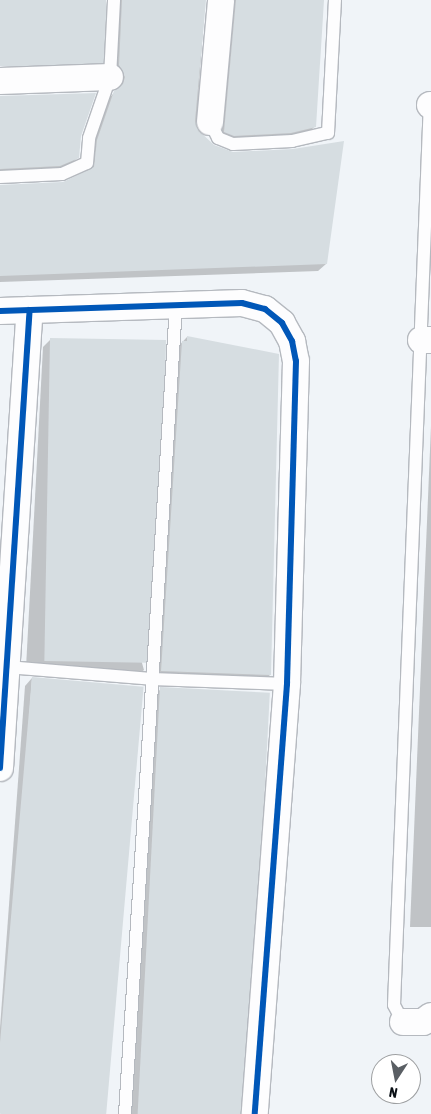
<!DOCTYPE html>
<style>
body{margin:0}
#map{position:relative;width:431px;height:1114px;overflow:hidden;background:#f0f4f8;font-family:"Asap Condensed",sans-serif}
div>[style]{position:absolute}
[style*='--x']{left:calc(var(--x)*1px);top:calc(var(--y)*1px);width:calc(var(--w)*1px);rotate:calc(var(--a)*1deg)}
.shadow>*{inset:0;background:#0003}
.building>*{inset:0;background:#d6dde1;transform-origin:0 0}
.roads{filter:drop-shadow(1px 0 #b5b9bf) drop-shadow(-1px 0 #b5b9bf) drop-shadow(0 1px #b5b9bf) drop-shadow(0 -1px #b5b9bf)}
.service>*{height:12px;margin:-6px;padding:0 6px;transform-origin:6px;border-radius:6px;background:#fdfdfe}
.minor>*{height:26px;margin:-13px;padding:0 13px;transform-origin:13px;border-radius:13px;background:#fdfdfe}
.cycleway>*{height:6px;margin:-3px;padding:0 3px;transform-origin:3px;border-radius:3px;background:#0057b8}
span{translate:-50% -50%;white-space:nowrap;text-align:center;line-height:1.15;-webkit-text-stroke:4px #fff;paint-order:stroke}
.north{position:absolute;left:371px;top:1054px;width:50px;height:50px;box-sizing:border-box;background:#fff;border:1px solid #9d9fa1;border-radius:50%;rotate:191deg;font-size:14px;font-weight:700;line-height:20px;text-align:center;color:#090f15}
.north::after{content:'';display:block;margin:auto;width:18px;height:22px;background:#5a5f64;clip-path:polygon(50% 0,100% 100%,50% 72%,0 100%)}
</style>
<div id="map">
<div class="shadow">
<div style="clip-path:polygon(0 0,105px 0,101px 62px,94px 69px,32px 72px,32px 56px,0 57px)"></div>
<div style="clip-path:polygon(108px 0,205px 0,196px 129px,326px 264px,318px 271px,0 282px,0 186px,63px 183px,87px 172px,90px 148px,107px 100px,117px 90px,118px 84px)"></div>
<div style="clip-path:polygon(225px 0,323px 0,314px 127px,307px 135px,217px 139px)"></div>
<div style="clip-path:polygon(0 97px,80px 135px,78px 157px,70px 165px,52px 173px,0 176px)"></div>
<div style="clip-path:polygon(187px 337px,270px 675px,262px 682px,154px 678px,175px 350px)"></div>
<div style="clip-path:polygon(51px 339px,144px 670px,136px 677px,26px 668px,43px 347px)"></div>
<div style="clip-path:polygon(431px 426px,431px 927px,410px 927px)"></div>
<div style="clip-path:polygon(32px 678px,0 1114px,0 1028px,25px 686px)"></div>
<div style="clip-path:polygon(161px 689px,239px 1114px,127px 1114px,153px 696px)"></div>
</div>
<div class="building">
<div style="left:0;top:0;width:106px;height:66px"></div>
<div style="clip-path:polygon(122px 0,206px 0,195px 121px,197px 129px,214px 145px,233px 152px,293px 149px,344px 141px,327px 264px,0 276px,0 185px,63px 182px,94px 167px,97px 140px,114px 91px,123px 84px,125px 77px,119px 65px)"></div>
<div style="clip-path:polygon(236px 0,324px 0,316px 127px,291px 133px,234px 136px,224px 132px)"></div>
<div style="clip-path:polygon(96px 93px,81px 136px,79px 158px,60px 166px,0 169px,0 96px)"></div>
<div style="clip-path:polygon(187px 336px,279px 354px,271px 675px,161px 671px,182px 341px,187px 341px)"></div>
<div style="left:50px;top:338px;width:116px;height:323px;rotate:1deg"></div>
<div style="left:32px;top:677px;width:112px;height:438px;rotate:5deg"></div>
<div style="left:160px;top:687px;width:110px;height:428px;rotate:3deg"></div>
</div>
<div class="roads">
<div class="service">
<div style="--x:210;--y:122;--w:18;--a:63"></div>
<div style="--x:218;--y:138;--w:16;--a:22"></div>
<div style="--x:233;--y:144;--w:59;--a:-2.9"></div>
<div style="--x:292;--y:141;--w:37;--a:-13"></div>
<div style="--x:328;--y:133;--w:133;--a:-87"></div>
<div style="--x:0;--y:177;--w:62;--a:-2.8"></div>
<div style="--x:62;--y:174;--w:27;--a:-24"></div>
<div style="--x:87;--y:163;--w:25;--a:-85"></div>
<div style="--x:89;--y:138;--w:65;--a:-71"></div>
<div style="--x:110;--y:77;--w:77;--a:-87"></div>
<div style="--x:7;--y:667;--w:145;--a:4.7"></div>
<div style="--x:152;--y:679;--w:135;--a:2.1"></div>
<div style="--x:403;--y:1022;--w:19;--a:-118"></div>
<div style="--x:394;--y:1005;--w:905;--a:-87.72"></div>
<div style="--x:125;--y:1114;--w:811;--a:-86.39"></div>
</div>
<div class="minor">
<div style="--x:0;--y:81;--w:110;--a:-2.1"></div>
<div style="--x:430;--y:105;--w:1;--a:0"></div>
<div style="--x:210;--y:122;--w:122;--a:-84.8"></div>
<div style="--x:0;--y:311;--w:242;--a:-1.9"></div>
<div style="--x:242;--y:303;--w:24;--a:15"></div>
<div style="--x:265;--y:309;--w:22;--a:39"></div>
<div style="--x:282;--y:323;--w:21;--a:61"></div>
<div style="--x:292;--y:341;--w:20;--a:79"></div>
<div style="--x:296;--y:361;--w:323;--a:91.6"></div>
<div style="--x:287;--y:684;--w:431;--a:94.3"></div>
<div style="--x:421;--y:340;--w:10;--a:0"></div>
<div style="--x:0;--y:768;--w:459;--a:-86.3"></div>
<div style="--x:403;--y:1022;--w:20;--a:0"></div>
<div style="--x:423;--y:1022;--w:10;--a:-37"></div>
</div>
</div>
<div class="cycleway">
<div style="--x:0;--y:311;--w:242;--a:-1.9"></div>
<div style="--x:242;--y:303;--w:24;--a:15"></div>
<div style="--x:265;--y:309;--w:22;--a:39"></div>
<div style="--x:282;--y:323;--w:21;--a:61"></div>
<div style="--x:292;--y:341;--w:20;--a:79"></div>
<div style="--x:296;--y:361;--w:323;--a:91.6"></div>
<div style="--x:287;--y:684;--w:431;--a:94.3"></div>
<div style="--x:0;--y:768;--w:459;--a:-86.3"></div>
</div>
<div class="north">N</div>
</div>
